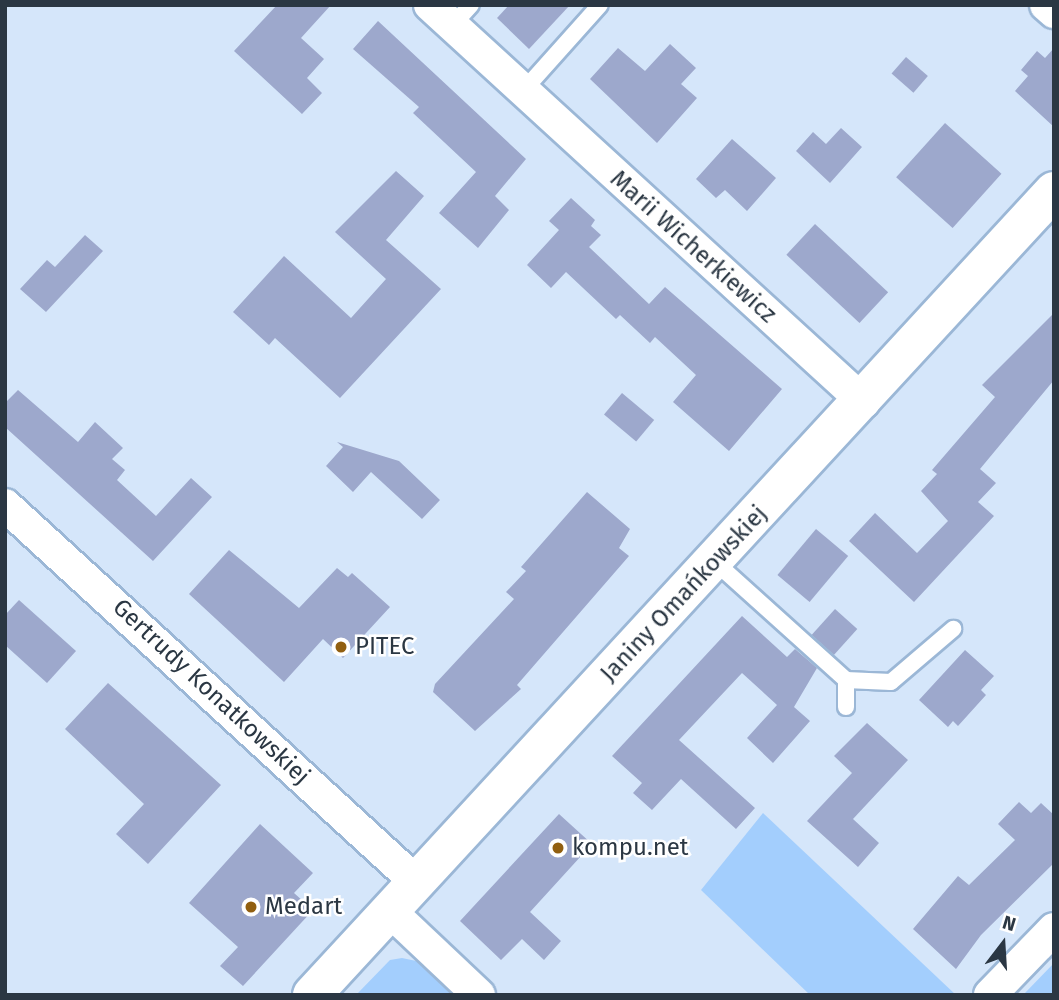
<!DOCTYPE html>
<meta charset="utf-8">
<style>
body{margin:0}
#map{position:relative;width:1059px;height:1000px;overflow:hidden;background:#d5e6fa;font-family:"Fira Sans",sans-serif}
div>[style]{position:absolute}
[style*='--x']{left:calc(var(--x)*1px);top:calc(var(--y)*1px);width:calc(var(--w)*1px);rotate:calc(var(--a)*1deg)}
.green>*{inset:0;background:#a3cefd}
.building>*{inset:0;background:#9da8cc;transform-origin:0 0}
.roads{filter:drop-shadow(2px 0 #9bb7d6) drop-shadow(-2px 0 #9bb7d6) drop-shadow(0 2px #9bb7d6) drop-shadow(0 -2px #9bb7d6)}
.lane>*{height:16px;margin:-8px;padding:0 8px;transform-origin:8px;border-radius:8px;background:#fff}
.street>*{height:32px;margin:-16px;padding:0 16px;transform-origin:16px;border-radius:16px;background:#fff}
.secondary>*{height:38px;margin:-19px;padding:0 19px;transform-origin:19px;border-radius:19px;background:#fff}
.dots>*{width:19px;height:19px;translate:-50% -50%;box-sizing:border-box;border:4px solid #fff;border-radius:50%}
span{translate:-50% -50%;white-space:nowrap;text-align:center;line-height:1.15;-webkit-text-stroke:5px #fff;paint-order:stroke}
.street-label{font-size:24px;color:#2b3743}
.poi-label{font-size:24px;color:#2b3743}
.left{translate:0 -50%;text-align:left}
.frame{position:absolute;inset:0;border:7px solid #2b3743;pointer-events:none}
.north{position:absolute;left:968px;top:909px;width:70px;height:70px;-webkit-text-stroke:5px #fff;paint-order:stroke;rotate:17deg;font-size:19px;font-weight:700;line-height:28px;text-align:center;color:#2b3743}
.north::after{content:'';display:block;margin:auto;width:24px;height:32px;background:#2b3743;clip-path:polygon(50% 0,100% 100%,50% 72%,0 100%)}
</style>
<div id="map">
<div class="green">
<div style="clip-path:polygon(763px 813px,956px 995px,810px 995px,701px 890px)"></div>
<div style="clip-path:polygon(402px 958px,421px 962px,456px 995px,356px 995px,390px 960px)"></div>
<div style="clip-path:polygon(1054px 963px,1054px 995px,1023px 995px)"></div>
</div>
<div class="building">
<div style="clip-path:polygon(277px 5px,331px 5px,301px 38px,324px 59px,307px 78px,322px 93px,302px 114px,234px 51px)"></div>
<div style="clip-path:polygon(509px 5px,570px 5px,529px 49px,497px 18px)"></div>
<div style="clip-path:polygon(378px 21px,526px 159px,495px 196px,509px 210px,478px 248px,439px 213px,476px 172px,413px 113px,419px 107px,353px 49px)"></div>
<div style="clip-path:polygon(670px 44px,696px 68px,681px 84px,697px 98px,657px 143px,590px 79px,618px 48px,645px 71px)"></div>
<div style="clip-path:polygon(1054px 48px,1054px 127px,1015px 91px,1028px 76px,1021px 70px,1037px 51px,1045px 58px)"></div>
<div style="left:906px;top:57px;width:29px;height:22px;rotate:41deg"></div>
<div style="left:945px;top:123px;width:76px;height:73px;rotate:42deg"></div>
<div style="clip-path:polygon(841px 128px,862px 147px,830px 183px,796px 151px,813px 132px,826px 144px)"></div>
<div style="clip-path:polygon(732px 139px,776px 178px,747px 211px,725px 190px,716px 198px,696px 179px)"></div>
<div style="clip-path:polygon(396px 171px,424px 196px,386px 240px,441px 289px,340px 398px,275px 338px,269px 345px,233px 312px,284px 256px,351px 318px,386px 279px,335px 232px)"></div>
<div style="clip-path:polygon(571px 198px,595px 220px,591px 226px,601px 235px,589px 247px,649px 304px,665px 287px,782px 389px,729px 451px,673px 402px,696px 375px,655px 337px,650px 343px,620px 315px,616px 319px,566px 272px,551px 288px,527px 265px,559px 230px,549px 221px)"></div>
<div style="left:815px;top:224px;width:100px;height:42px;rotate:43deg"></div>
<div style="clip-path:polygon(85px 235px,103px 251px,46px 312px,20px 289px,47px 260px,55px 267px)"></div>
<div style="clip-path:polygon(1054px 313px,1054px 380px,980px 469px,996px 483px,978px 502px,994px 516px,914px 602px,849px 541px,875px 513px,917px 553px,948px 521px,921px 491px,937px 474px,932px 470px,995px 397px,982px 385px)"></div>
<div style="clip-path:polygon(18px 390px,78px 442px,95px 422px,123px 448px,112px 459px,125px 470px,117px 480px,156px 516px,191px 478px,212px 497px,153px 561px,5px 427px,5px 403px)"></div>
<div style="left:622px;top:393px;width:42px;height:28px;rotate:40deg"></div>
<div style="clip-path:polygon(337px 442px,399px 461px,440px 500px,422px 519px,371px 472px,353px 492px,326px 466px,343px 447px)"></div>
<div style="clip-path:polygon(587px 492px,630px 529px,619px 548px,629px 556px,517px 685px,521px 689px,475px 731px,433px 692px,435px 684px,514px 599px,506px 592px,526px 571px,521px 567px)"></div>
<div style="left:816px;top:529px;width:42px;height:60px;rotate:40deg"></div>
<div style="clip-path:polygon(229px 550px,299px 608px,337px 568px,348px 577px,352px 573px,390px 607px,343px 658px,323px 639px,284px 682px,189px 594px)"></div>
<div style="clip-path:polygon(19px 600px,76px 651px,47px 683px,5px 645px,5px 615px)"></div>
<div style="left:835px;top:609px;width:30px;height:35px;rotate:42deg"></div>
<div style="clip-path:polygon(742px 616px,787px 657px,795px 649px,817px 668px,794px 707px,810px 721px,773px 763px,747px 738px,777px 705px,742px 673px,679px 740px,755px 808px,736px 829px,681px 779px,652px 810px,633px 793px,642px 783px,612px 756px)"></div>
<div style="clip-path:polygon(965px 650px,994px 676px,981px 690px,986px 695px,958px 726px,953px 721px,948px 727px,919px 700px)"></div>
<div style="clip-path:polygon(108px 683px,221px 785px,148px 864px,116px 834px,144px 804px,65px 729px)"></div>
<div style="clip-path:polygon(867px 723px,908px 760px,853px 819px,879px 843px,858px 867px,807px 821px,852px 773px,834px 756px)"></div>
<div style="clip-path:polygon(1019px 802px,1031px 813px,1041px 803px,1054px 815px,1054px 863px,981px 935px,956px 969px,913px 929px,958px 876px,969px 885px,1015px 840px,998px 824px)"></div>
<div style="clip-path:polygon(559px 814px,592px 844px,530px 912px,561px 941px,544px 960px,522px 939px,501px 960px,460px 921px)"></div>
<div style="clip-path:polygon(260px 824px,313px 873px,294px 893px,313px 910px,243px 986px,220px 966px,238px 947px,189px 903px)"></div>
</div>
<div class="roads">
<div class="lane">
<div style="--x:452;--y:26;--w:28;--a:-48"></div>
<div style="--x:523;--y:91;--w:115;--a:-48.2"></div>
<div style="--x:714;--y:561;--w:178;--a:42"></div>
<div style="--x:846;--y:680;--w:45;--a:2.5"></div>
<div style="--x:891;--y:682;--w:82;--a:-40.5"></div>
<div style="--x:846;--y:707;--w:27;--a:-90"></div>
</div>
<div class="street">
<div style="--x:430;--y:5;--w:588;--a:42.45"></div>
<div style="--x:1046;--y:5;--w:11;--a:41"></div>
<div style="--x:5;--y:505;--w:556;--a:42.52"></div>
<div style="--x:389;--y:910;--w:124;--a:43.4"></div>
<div style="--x:990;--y:995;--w:92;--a:-45.9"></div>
</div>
<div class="secondary">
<div style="--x:312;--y:995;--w:1094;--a:-47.3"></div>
</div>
</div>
<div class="dots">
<div style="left:341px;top:647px;background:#915f10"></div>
<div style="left:558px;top:848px;background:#915f10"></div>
<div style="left:251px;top:907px;background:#915f10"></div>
</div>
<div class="street-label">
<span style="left:693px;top:247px;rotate:42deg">Marii Wicherkiewicz</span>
<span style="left:684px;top:594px;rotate:-47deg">Janiny Omańkowskiej</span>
<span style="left:211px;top:692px;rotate:43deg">Gertrudy Konatkowskiej</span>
</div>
<div class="poi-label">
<span class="left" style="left:355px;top:647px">PITEC</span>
<span class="left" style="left:572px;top:848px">kompu.net</span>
<span class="left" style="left:265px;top:907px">Medart</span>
</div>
<div class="frame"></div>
<div class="north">N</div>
</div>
